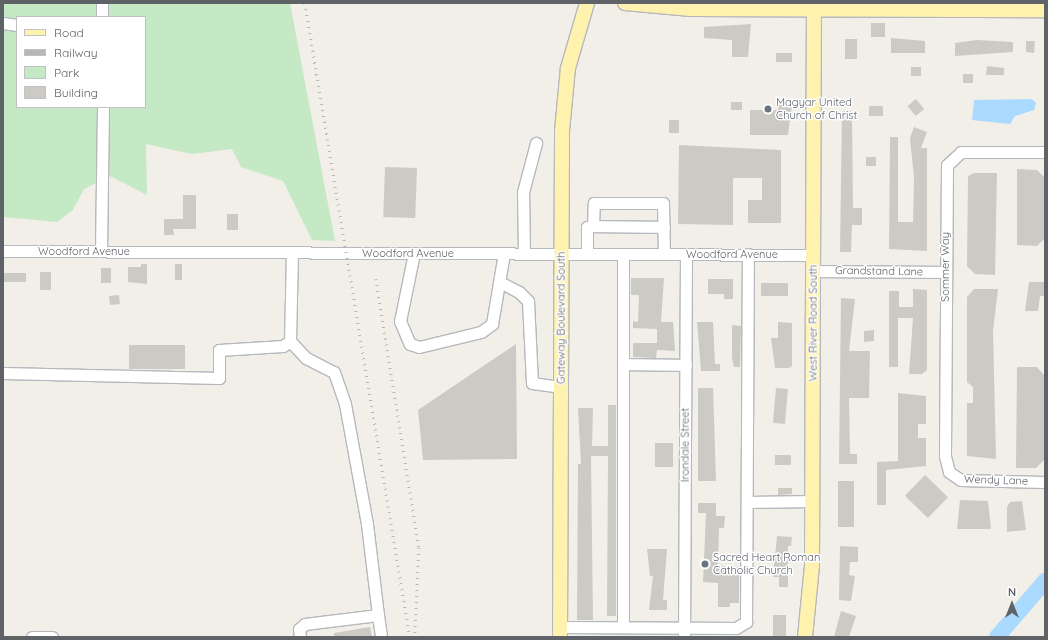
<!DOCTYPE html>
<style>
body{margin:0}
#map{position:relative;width:1048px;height:640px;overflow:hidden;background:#f1efe8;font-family:Quicksand,sans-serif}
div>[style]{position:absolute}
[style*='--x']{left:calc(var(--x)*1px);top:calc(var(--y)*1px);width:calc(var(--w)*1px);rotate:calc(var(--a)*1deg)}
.green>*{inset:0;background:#c5e8c5}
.water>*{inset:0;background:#aadaff}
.river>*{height:16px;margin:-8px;padding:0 8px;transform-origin:8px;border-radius:8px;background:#aadaff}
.building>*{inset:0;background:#cccac5;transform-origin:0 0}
.roads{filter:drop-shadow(1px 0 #b5b8bc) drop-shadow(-1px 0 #b5b8bc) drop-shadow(0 1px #b5b8bc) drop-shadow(0 -1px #b5b8bc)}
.minor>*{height:11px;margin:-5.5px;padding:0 5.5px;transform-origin:5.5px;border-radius:5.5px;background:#fff}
.major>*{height:14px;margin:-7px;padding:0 7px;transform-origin:7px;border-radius:7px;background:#fff2af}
.rail>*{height:2.5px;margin-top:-1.25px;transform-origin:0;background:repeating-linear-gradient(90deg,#b6b7b8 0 1px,transparent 0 6px)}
.dots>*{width:11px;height:11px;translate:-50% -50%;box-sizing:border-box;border:2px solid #fff;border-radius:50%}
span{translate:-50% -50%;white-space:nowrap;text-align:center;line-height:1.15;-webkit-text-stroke:3px #fff;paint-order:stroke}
.worship-label{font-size:11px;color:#5b616d}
.left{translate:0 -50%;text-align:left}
.street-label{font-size:11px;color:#5f6368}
.frame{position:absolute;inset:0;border:4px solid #5f6368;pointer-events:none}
.legend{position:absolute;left:16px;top:16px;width:130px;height:92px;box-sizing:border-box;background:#fff;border:1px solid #bfc1c3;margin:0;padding:5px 7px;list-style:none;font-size:12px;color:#5f6368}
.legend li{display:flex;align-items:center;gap:8px;height:20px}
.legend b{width:20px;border:1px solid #bfc1c3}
.north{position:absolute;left:992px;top:584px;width:40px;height:40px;-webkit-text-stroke:3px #fff;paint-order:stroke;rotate:0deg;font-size:11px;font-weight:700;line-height:16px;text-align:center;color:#5f6368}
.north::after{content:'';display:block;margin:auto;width:14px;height:18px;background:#5f6368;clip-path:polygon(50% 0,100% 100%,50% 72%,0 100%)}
</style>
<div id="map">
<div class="green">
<div style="clip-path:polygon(evenodd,3px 3px,290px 3px,335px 241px,312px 240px,283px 181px,241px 167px,232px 149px,192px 154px,146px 144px,147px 195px,110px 176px,84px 189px,73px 210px,57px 222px,3px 217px,3px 3px,17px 17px,145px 17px,145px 107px,17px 107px,17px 17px)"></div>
</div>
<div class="water">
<div style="clip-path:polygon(1032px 99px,1036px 103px,1034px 110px,1015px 116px,1010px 124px,972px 120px,974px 100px)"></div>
</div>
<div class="river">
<div style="--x:997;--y:637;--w:74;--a:-49.4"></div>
</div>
<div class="building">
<div style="left:871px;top:23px;width:14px;height:14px"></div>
<div style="clip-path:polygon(751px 24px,748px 57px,732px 57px,732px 40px,704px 38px,704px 27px)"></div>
<div style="clip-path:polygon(891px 38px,925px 41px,925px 53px,891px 53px)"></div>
<div style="left:845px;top:39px;width:12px;height:20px"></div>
<div style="clip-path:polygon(977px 40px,1013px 42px,1013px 52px,955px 56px,955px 43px)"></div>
<div style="clip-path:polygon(1026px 41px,1035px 41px,1034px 53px,1026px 52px)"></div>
<div style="left:776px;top:53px;width:16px;height:9px"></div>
<div style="clip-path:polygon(987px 66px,1004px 68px,1004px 75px,986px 75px)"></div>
<div style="left:911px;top:67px;width:10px;height:9px"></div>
<div style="left:963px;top:74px;width:10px;height:9px"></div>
<div style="left:916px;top:99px;width:13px;height:11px;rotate:51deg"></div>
<div style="left:731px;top:102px;width:11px;height:8px"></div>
<div style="clip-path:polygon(778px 105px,792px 105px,788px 135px,750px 135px,750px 110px,778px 110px)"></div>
<div style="left:869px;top:106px;width:14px;height:10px"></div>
<div style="clip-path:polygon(842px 111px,852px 111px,853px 208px,862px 208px,862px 225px,852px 225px,851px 252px,840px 252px)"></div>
<div style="left:669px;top:120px;width:10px;height:13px"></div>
<div style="clip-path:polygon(914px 127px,927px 132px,921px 148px,927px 148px,927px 251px,889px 249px,890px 137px,898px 137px,898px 222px,913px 222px,914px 178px,910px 138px)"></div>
<div style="clip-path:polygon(679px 145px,781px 150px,781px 223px,748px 223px,748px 200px,762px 200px,762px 178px,733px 178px,733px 225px,678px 224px)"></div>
<div style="left:866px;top:157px;width:10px;height:9px"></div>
<div style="left:385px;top:167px;width:32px;height:50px;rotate:2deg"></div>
<div style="clip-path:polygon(1017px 169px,1037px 170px,1045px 178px,1045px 238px,1037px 246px,1017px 245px)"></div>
<div style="clip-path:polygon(974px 173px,997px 173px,995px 275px,975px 274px,967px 266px,968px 176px)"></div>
<div style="clip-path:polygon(183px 195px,196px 195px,196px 229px,173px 229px,174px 235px,164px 235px,164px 219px,183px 219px)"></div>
<div style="left:227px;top:214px;width:11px;height:16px"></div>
<div style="clip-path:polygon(141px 264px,147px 264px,147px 284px,128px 282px,128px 267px,141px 267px)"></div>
<div style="left:175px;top:264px;width:7px;height:16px"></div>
<div style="left:101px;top:268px;width:10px;height:15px"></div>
<div style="left:40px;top:272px;width:11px;height:18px"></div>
<div style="left:3px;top:273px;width:23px;height:9px"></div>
<div style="clip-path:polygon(631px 278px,664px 278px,661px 322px,673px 322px,675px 351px,657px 350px,656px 358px,633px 357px,633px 343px,657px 343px,657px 329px,633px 328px,633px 321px,638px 322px,639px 295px,631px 295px)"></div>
<div style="clip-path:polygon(708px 279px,733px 279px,733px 299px,724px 299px,724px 294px,708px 294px)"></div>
<div style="clip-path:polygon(1029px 282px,1045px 282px,1045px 296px,1040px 296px,1038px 311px,1025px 311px)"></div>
<div style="left:761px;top:283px;width:27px;height:13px"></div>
<div style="clip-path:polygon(913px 289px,927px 290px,927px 370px,922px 374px,909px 374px,913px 318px,898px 318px,898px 367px,889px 367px,889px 291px,899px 291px,899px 307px,913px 307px)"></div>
<div style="clip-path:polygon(974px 289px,998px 289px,993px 331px,996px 459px,967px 456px,967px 403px,973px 403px,973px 387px,967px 382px,967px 297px)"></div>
<div style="left:119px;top:295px;width:9px;height:10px;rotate:84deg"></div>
<div style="clip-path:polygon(841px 298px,855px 299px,849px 351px,870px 351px,869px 398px,849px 398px,850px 454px,857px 454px,857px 464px,839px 464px)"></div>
<div style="clip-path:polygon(697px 322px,713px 322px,715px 364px,720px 364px,720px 371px,701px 371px)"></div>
<div style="clip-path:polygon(778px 322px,792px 323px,792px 366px,789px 368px,775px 368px,771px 338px,778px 338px)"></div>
<div style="clip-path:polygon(732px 325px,741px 326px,740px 367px,734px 367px,732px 358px)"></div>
<div style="clip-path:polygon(874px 330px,874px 341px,864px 342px,864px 331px)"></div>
<div style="clip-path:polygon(516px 344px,517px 459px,423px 460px,418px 410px)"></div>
<div style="left:129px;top:345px;width:56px;height:24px"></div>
<div style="clip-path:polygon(1017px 367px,1037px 367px,1044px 375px,1044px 460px,1036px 468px,1016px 468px)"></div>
<div style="clip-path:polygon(698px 388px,713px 388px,716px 481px,698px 481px)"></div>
<div style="left:776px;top:388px;width:12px;height:35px;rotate:5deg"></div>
<div style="clip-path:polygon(898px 393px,926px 396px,926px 424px,918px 424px,918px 438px,926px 438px,926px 466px,886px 470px,886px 505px,877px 505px,877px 462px,898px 461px)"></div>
<div style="clip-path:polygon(608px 405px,616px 405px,616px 616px,607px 616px,608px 456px,591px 456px,593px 620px,577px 620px,578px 464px,581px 464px,578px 408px,593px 408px,592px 446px,608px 446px)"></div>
<div style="left:673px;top:443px;width:24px;height:18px;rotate:90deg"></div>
<div style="left:775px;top:455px;width:16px;height:10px"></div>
<div style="left:925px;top:475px;width:32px;height:29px;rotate:44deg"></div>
<div style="left:838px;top:481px;width:16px;height:46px"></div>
<div style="clip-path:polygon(778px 488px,792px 488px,792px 494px,778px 495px)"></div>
<div style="clip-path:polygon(960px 500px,988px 501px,991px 529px,957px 529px)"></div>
<div style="clip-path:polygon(1022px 501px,1026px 530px,1007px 532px,1007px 507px,1010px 502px)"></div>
<div style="clip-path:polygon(698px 503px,716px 503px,716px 516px,725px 516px,724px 528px,719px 528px,718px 566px,739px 567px,739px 603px,730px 603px,730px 607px,718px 607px,718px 583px,703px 582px,706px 513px,698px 513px)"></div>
<div style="clip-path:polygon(777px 536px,792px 537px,791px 546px,788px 546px,788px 587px,779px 587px,779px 577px,773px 577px)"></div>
<div style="clip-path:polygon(840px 546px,858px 547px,858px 562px,850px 562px,849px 575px,855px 576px,851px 601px,839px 600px)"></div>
<div style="clip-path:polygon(647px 549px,667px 549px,663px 600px,667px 600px,667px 610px,649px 610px,653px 576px,650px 576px)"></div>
<div style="clip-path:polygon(841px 611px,856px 616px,849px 637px,834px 637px)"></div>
<div style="left:773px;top:615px;width:13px;height:21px"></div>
<div style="clip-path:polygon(370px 627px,372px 637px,334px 637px,334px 633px)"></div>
</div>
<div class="roads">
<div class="minor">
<div style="--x:102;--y:3;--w:14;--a:90"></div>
<div style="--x:3;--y:23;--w:14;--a:8"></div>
<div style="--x:1045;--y:152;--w:84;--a:180"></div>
<div style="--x:961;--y:152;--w:19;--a:137"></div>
<div style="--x:947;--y:165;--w:291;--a:90.4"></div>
<div style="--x:945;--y:456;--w:16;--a:76"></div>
<div style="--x:949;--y:472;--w:14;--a:34"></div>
<div style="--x:961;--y:480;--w:84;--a:1.4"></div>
<div style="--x:593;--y:226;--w:71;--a:0.8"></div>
<div style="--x:3;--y:251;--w:811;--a:0.28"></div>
<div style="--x:101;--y:251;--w:144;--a:-89.2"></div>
<div style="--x:292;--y:253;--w:88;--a:91.3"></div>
<div style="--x:290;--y:341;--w:23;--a:47"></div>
<div style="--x:306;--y:358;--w:31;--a:27"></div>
<div style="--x:334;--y:372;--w:34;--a:71"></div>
<div style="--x:345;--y:404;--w:122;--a:79.6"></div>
<div style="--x:367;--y:524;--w:92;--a:83.1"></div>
<div style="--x:378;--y:615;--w:74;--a:173"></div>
<div style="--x:305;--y:624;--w:8;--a:140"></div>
<div style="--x:299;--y:629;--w:8;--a:83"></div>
<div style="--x:414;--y:253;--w:69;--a:101.6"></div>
<div style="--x:400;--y:321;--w:25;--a:67"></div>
<div style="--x:410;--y:344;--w:9;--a:18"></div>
<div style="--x:419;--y:347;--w:64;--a:-13.6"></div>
<div style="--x:481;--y:332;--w:14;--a:-36"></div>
<div style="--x:492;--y:324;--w:72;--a:-80.4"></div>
<div style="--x:524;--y:253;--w:61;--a:-90.9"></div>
<div style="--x:523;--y:192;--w:51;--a:-75.1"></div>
<div style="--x:587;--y:253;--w:26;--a:-90"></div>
<div style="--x:587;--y:227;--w:6;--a:-9"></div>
<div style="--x:593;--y:226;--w:23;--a:-88"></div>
<div style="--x:594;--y:203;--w:69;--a:0"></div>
<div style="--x:663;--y:203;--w:51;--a:88.9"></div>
<div style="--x:623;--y:254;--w:373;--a:90"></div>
<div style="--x:813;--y:271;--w:132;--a:0.4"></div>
<div style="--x:500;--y:282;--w:21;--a:28"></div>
<div style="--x:519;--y:292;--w:13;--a:45"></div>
<div style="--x:528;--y:301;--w:82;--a:87.2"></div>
<div style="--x:532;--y:383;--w:28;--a:8"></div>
<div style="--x:623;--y:364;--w:63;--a:0.9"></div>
<div style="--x:3;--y:373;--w:216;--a:1.3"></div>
<div style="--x:219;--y:378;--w:28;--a:-90"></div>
<div style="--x:219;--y:350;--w:64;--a:-3.6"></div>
<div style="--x:283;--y:346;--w:9;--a:-36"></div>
<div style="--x:747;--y:502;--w:66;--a:-0.9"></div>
<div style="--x:378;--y:615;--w:22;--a:82"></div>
<div style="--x:560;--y:627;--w:176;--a:0.3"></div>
<div style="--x:736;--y:628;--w:12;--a:-31"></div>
<div style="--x:746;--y:622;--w:368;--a:-89.7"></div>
<div style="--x:32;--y:637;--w:20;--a:0"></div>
<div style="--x:684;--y:637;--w:383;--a:-89.7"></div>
</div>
<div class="major">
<div style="--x:625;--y:3;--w:66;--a:5.2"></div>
<div style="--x:691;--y:9;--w:354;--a:0.2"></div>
<div style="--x:560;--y:637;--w:506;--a:-89.77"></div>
<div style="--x:562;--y:131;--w:63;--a:-84.6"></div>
<div style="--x:568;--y:68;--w:68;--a:-73.7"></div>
<div style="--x:805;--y:637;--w:72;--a:-84.4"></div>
<div style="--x:812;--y:565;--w:562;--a:-89.8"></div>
</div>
</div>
<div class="rail">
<div style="--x:305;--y:3;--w:643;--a:80.6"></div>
<div style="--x:376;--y:279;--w:272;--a:80.9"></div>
<div style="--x:419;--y:548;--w:89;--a:92.6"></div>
</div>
<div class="dots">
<div style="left:768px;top:109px;background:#6b7280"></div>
<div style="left:705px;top:564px;background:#6b7280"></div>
</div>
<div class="worship-label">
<span class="left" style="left:776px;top:109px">Magyar United<br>Church of Christ</span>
<span class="left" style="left:713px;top:564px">Sacred Heart Roman<br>Catholic Church</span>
</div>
<div class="street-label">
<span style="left:84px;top:251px">Woodford Avenue</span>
<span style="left:408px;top:253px">Woodford Avenue</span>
<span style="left:732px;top:254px">Woodford Avenue</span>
<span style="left:945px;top:267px;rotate:-90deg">Sommer Way</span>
<span style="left:879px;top:271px;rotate:1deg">Grandstand Lane</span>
<span style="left:561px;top:318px;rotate:-90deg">Gateway Boulevard South</span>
<span style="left:813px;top:323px;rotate:-90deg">West River Road South</span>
<span style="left:685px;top:445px;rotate:-90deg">Irondale Street</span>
<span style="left:996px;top:480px;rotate:2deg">Wendy Lane</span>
</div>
<div class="frame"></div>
<ul class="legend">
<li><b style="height:5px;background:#fff2af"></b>Road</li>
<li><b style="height:5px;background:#b6b7b8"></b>Railway</li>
<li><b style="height:11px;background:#c5e8c5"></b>Park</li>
<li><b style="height:11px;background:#cccac5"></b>Building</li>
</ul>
<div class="north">N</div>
</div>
